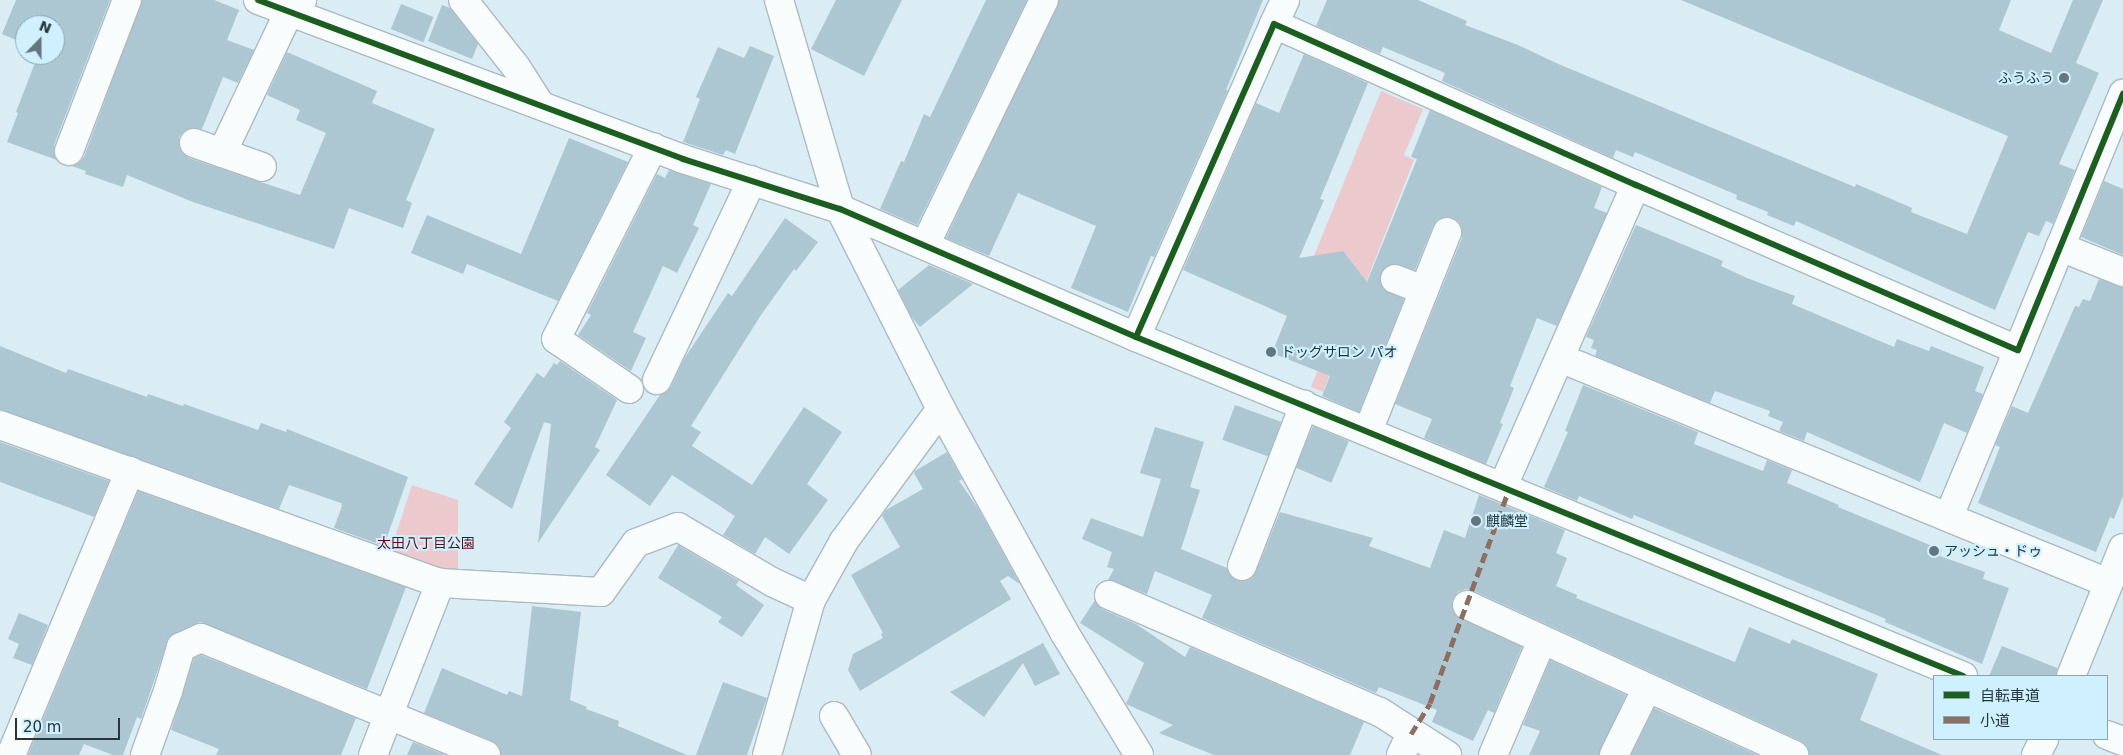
<!DOCTYPE html>
<meta charset="utf-8">
<style>
body{margin:0}
#map{position:relative;width:2123px;height:755px;overflow:hidden;background:#daecf4;font-family:"DejaVu Sans","Noto Sans JP",sans-serif}
div>[style]{position:absolute}
[style*='--x']{left:calc(var(--x)*1px);top:calc(var(--y)*1px);width:calc(var(--w)*1px);rotate:calc(var(--a)*1deg)}
.green>*{inset:0;background:#ecc9cd}
.building>*{inset:0;background:#acc7d2;transform-origin:0 0}
.roads{filter:drop-shadow(1px 0 #abbac1) drop-shadow(-1px 0 #abbac1) drop-shadow(0 1px #abbac1) drop-shadow(0 -1px #abbac1)}
.minor>*{height:28px;margin:-14px;padding:0 14px;transform-origin:14px;border-radius:14px;background:#f9fcfd}
.quiet>*{height:5px;margin-top:-2.5px;transform-origin:0;background:repeating-linear-gradient(90deg,#8d6e63 0 10px,transparent 0 15px)}
.cycleway>*{height:6px;margin:-3px;padding:0 3px;transform-origin:3px;border-radius:3px;background:#1b5e20}
.dots>*{width:14px;height:14px;translate:-50% -50%;box-sizing:border-box;border:2px solid #cff0fe;border-radius:50%}
span{translate:-50% -50%;white-space:nowrap;text-align:center;line-height:1.15;-webkit-text-stroke:4px #cff0fe;paint-order:stroke}
.poi-label{font-size:14px;color:#25353c}
.right{translate:-100% -50%;text-align:right}
.left{translate:0 -50%;text-align:left}
.park-label{font-size:14px;color:#5e0e1a}
.legend{position:absolute;left:1933px;top:675px;width:175px;height:65px;box-sizing:border-box;background:#cff0fe;border:1px solid #8ba5b0;margin:0;padding:6px 9px;list-style:none;font-size:15px;color:#25353c}
.legend li{display:flex;align-items:center;gap:10px;height:25px}
.legend b{width:25px;border:1px solid #8ba5b0}
.north{position:absolute;left:15px;top:15px;width:50px;height:50px;box-sizing:border-box;background:#cff0fe;border:1px solid #8ba5b0;border-radius:50%;rotate:22deg;font-size:14px;font-weight:700;line-height:20px;text-align:center;color:#25353c}
.north::after{content:'';display:block;margin:auto;width:18px;height:22px;background:#64757c;clip-path:polygon(50% 0,100% 100%,50% 72%,0 100%)}
.scale{position:absolute;left:15px;top:718px;width:105px;height:22px;box-sizing:border-box;border:2px solid #25353c;border-top:0;padding-left:6px;font-size:15px;line-height:18px;white-space:nowrap;color:#25353c;-webkit-text-stroke:4px #cff0fe;paint-order:stroke}
</style>
<div id="map">
<div class="green">
<div style="clip-path:polygon(1381px 91px,1423px 109px,1404px 155px,1414px 160px,1323px 392px,1311px 387px,1333px 332px,1290px 315px)"></div>
<div style="clip-path:polygon(412px 485px,458px 500px,458px 585px,386px 565px)"></div>
</div>
<div class="building">
<div style="clip-path:polygon(16px 0,110px 0,54px 145px,54px 153px,57px 160px,7px 142px,18px 113px,16px 112px,38px 55px,55px 55px,55px 25px,25px 25px,25px 44px,2px 34px)"></div>
<div style="clip-path:polygon(142px 0,214px 0,239px 10px,227px 40px,254px 50px,238px 83px,223px 77px,202px 129px,191px 128px,184px 131px,179px 137px,179px 146px,182px 153px,189px 158px,300px 195px,326px 133px,296px 120px,300px 110px,267px 95px,287px 52px,377px 91px,372px 103px,435px 129px,406px 200px,412px 203px,403px 228px,349px 208px,334px 249px,193px 202px,127px 175px,123px 187px,85px 174px,86px 171px,72px 166px,79px 163px,84px 157px)"></div>
<div style="clip-path:polygon(836px 0,902px 0,864px 76px,811px 49px)"></div>
<div style="clip-path:polygon(986px 0,1027px 0,917px 225px,880px 209px,901px 161px,904px 162px,924px 114px,930px 117px)"></div>
<div style="clip-path:polygon(1059px 0,1263px 0,1226px 90px,1228px 90px,1154px 257px,1151px 256px,1128px 312px,1071px 288px,1096px 226px,1018px 193px,989px 256px,946px 238px)"></div>
<div style="clip-path:polygon(1327px 0,1418px 0,1467px 21px,1465px 25px,1518px 45px,1556px 63px,1855px 187px,1856px 184px,1882px 195px,1912px 208px,1911px 212px,1967px 234px,2008px 136px,1681px 0,2011px 0,1999px 30px,2051px 53px,2073px 0,2103px 0,2076px 63px,2099px 73px,2059px 164px,2075px 170px,2053px 224px,2046px 221px,2039px 236px,2028px 232px,1995px 310px,1796px 221px,1794px 226px,1767px 215px,1768px 212px,1736px 199px,1737px 195px,1635px 152px,1633px 157px,1616px 150px,1613px 158px,1442px 81px,1445px 73px,1383px 47px,1380px 54px,1316px 26px)"></div>
<div style="left:401px;top:4px;width:35px;height:27px;rotate:22deg"></div>
<div style="clip-path:polygon(442px 5px,450px 8px,478px 44px,472px 59px,428px 41px)"></div>
<div style="clip-path:polygon(750px 46px,774px 56px,735px 154px,726px 150px,723px 155px,683px 142px,700px 99px,696px 97px,718px 47px,744px 58px)"></div>
<div style="clip-path:polygon(1304px 54px,1368px 83px,1320px 199px,1324px 200px,1299px 258px,1343px 251px,1367px 282px,1417px 159px,1411px 157px,1430px 110px,1602px 187px,1594px 208px,1607px 213px,1557px 326px,1537px 318px,1510px 386px,1514px 388px,1500px 423px,1503px 424px,1486px 464px,1424px 438px,1432px 419px,1395px 404px,1462px 238px,1462px 229px,1459px 222px,1453px 218px,1444px 217px,1437px 220px,1433px 226px,1415px 270px,1393px 264px,1386px 267px,1381px 273px,1380px 282px,1383px 289px,1404px 299px,1359px 412px,1322px 396px,1330px 376px,1272px 353px,1287px 316px,1183px 270px,1256px 103px,1279px 113px)"></div>
<div style="clip-path:polygon(569px 138px,628px 162px,558px 301px,467px 264px,463px 274px,411px 253px,427px 215px,521px 254px)"></div>
<div style="clip-path:polygon(669px 170px,711px 184px,693px 225px,699px 228px,677px 273px,663px 266px,633px 332px,646px 338px,631px 371px,578px 335px,591px 315px,587px 313px,657px 174px,665px 178px)"></div>
<div style="clip-path:polygon(2104px 181px,2123px 189px,2123px 255px,2081px 237px)"></div>
<div style="clip-path:polygon(785px 218px,818px 242px,796px 271px,794px 269px,761px 315px,691px 426px,701px 432px,692px 446px,752px 485px,804px 407px,842px 432px,807px 484px,828px 500px,789px 554px,765px 537px,755px 554px,723px 535px,735px 516px,672px 475px,650px 506px,606px 475px,660px 395px,671px 387px,684px 359px,728px 293px,732px 296px)"></div>
<div style="clip-path:polygon(1636px 225px,1723px 261px,1721px 266px,1747px 278px,1795px 296px,1792px 304px,1894px 347px,1897px 339px,1929px 351px,1931px 346px,1984px 367px,1975px 391px,1983px 394px,1967px 433px,1944px 423px,1920px 482px,1807px 432px,1804px 441px,1779px 431px,1783px 422px,1768px 416px,1770px 411px,1715px 391px,1710px 403px,1595px 356px,1597px 350px,1591px 348px,1594px 340px,1586px 337px)"></div>
<div style="clip-path:polygon(929px 265px,973px 284px,920px 327px,911px 316px,898px 290px)"></div>
<div style="clip-path:polygon(2099px 279px,2123px 287px,2123px 496px,2114px 519px,2110px 517px,2096px 552px,1978px 503px,2000px 447px,1995px 445px,2012px 406px,2028px 413px,2075px 306px,2079px 307px,2083px 299px,2090px 301px)"></div>
<div style="clip-path:polygon(0 346px,66px 373px,68px 369px,147px 397px,148px 394px,183px 406px,184px 404px,258px 430px,261px 423px,286px 432px,287px 429px,408px 477px,384px 546px,334px 528px,342px 506px,341px 503px,289px 485px,279px 509px,0 410px)"></div>
<div style="clip-path:polygon(560px 361px,617px 400px,595px 447px,600px 450px,538px 543px,551px 424px,544px 422px,512px 509px,474px 484px,511px 428px,504px 422px,537px 373px,544px 378px,554px 363px,557px 365px)"></div>
<div style="clip-path:polygon(1583px 385px,1698px 432px,1694px 444px,1763px 471px,1767px 460px,1792px 470px,1787px 483px,1839px 505px,1838px 507px,1942px 550px,1940px 556px,1985px 572px,1983px 579px,2009px 588px,1982px 664px,1885px 622px,1886px 619px,1634px 515px,1632px 519px,1579px 496px,1577px 501px,1544px 487px,1568px 432px,1565px 431px)"></div>
<div style="left:1235px;top:405px;width:49px;height:37px;rotate:20deg"></div>
<div style="left:1313px;top:426px;width:39px;height:45px;rotate:23deg"></div>
<div style="clip-path:polygon(1155px 427px,1204px 442px,1190px 487px,1200px 490px,1181px 549px,1227px 568px,1230px 575px,1236px 580px,1245px 581px,1252px 578px,1256px 572px,1280px 512px,1373px 538px,1369px 546px,1430px 568px,1444px 530px,1465px 538px,1479px 495px,1565px 530px,1556px 553px,1567px 558px,1556px 586px,1577px 595px,1576px 598px,1735px 662px,1749px 627px,1790px 644px,1792px 639px,1878px 674px,1860px 720px,1942px 755px,1809px 755px,1807px 746px,1801px 741px,1474px 591px,1466px 589px,1458px 592px,1453px 599px,1452px 607px,1455px 614px,1522px 647px,1494px 713px,1488px 710px,1473px 741px,1432px 722px,1437px 710px,1379px 687px,1376px 693px,1202px 618px,1212px 595px,1155px 571px,1147px 594px,1108px 580px,1114px 569px,1107px 567px,1112px 552px,1082px 539px,1091px 518px,1143px 537px,1161px 479px,1140px 473px)"></div>
<div style="clip-path:polygon(0 442px,109px 481px,94px 517px,0 482px)"></div>
<div style="clip-path:polygon(947px 452px,962px 479px,959px 481px,978px 508px,1020px 584px,1008px 576px,1000px 581px,1011px 599px,860px 691px,848px 670px,853px 654px,883px 638px,881px 634px,883px 633px,851px 575px,900px 547px,882px 516px,886px 510px,923px 489px,914px 473px,915px 471px)"></div>
<div style="clip-path:polygon(138px 491px,406px 587px,367px 689px,200px 622px,169px 637px,141px 719px,137px 717px,123px 755px,113px 755px,84px 744px,79px 755px,28px 755px)"></div>
<div style="clip-path:polygon(678px 545px,739px 581px,736px 585px,764px 605px,742px 637px,718px 622px,722px 617px,658px 578px)"></div>
<div style="clip-path:polygon(1095px 600px,1102px 609px,1136px 624px,1185px 657px,1190px 647px,1364px 722px,1350px 755px,1214px 755px,1159px 733px,1173px 725px,1126px 704px,1144px 663px,1080px 623px)"></div>
<div style="clip-path:polygon(532px 606px,581px 612px,570px 700px,587px 707px,586px 709px,619px 721px,618px 726px,687px 755px,501px 755px,499px 746px,492px 741px,424px 713px,442px 668px,507px 695px,509px 691px,522px 696px)"></div>
<div style="clip-path:polygon(19px 613px,48px 625px,32px 665px,13px 658px,19px 644px,8px 639px)"></div>
<div style="clip-path:polygon(1043px 643px,1060px 674px,1035px 686px,1023px 663px,984px 717px,950px 692px)"></div>
<div style="clip-path:polygon(2002px 646px,2057px 668px,2056px 676px,1989px 676px)"></div>
<div style="clip-path:polygon(201px 655px,356px 718px,341px 755px,216px 755px,219px 749px,171px 730px,194px 658px)"></div>
<div style="clip-path:polygon(1550px 660px,1626px 695px,1599px 755px,1529px 755px,1540px 731px,1523px 725px)"></div>
<div style="clip-path:polygon(723px 682px,767px 698px,747px 755px,696px 755px)"></div>
<div style="clip-path:polygon(1654px 708px,1757px 755px,1631px 755px)"></div>
<div style="clip-path:polygon(413px 742px,445px 755px,407px 755px)"></div>
</div>
<div class="roads">
<div class="minor">
<div style="--x:258;--y:0;--w:454;--a:20.5"></div>
<div style="--x:683;--y:159;--w:165;--a:17.7"></div>
<div style="--x:840;--y:209;--w:322;--a:23.4"></div>
<div style="--x:1136;--y:337;--w:894;--a:22.29"></div>
<div style="--x:463;--y:0;--w:85;--a:51.7"></div>
<div style="--x:516;--y:67;--w:43;--a:57.4"></div>
<div style="--x:779;--y:0;--w:218;--a:73.7"></div>
<div style="--x:840;--y:209;--w:224;--a:63.2"></div>
<div style="--x:941;--y:409;--w:255;--a:61.1"></div>
<div style="--x:1064;--y:632;--w:144;--a:58.6"></div>
<div style="--x:1274;--y:24;--w:26;--a:-65"></div>
<div style="--x:194;--y:143;--w:72;--a:19.4"></div>
<div style="--x:69;--y:151;--w:162;--a:-69"></div>
<div style="--x:222;--y:153;--w:156;--a:-64.6"></div>
<div style="--x:289;--y:12;--w:18;--a:-43"></div>
<div style="--x:925;--y:245;--w:272;--a:-64.1"></div>
<div style="--x:2060;--y:247;--w:68;--a:21.6"></div>
<div style="--x:1395;--y:279;--w:31;--a:21"></div>
<div style="--x:1136;--y:337;--w:342;--a:-66.2"></div>
<div style="--x:1274;--y:24;--w:396;--a:24"></div>
<div style="--x:1636;--y:185;--w:416;--a:23.4"></div>
<div style="--x:2018;--y:350;--w:277;--a:-67.7"></div>
<div style="--x:1560;--y:358;--w:592;--a:22.32"></div>
<div style="--x:657;--y:380;--w:221;--a:-64.6"></div>
<div style="--x:629;--y:389;--w:88;--a:-145.6"></div>
<div style="--x:556;--y:339;--w:215;--a:-63.2"></div>
<div style="--x:0;--y:425;--w:468;--a:19.8"></div>
<div style="--x:440;--y:583;--w:161;--a:3.2"></div>
<div style="--x:601;--y:592;--w:60;--a:-54.5"></div>
<div style="--x:636;--y:543;--w:45;--a:-20.9"></div>
<div style="--x:678;--y:527;--w:109;--a:30.3"></div>
<div style="--x:772;--y:582;--w:43;--a:24.8"></div>
<div style="--x:1368;--y:431;--w:214;--a:-68.3"></div>
<div style="--x:1503;--y:486;--w:329;--a:-66.2"></div>
<div style="--x:1949;--y:516;--w:180;--a:-67.4"></div>
<div style="--x:1242;--y:566;--w:173;--a:-68.9"></div>
<div style="--x:1109;--y:595;--w:295;--a:23.4"></div>
<div style="--x:1380;--y:712;--w:80;--a:32.7"></div>
<div style="--x:1467;--y:605;--w:360;--a:24.6"></div>
<div style="--x:2071;--y:676;--w:138;--a:-67.9"></div>
<div style="--x:834;--y:716;--w:45;--a:59.5"></div>
<div style="--x:2107;--y:735;--w:17;--a:21"></div>
<div style="--x:11;--y:755;--w:308;--a:-67.3"></div>
<div style="--x:145;--y:755;--w:68;--a:-70.2"></div>
<div style="--x:168;--y:691;--w:46;--a:-73.5"></div>
<div style="--x:181;--y:647;--w:22;--a:-24"></div>
<div style="--x:201;--y:638;--w:308;--a:22.3"></div>
<div style="--x:373;--y:755;--w:185;--a:-68.7"></div>
<div style="--x:767;--y:755;--w:161;--a:-74.2"></div>
<div style="--x:811;--y:600;--w:68;--a:-60.8"></div>
<div style="--x:844;--y:541;--w:164;--a:-53.7"></div>
<div style="--x:1401;--y:755;--w:23;--a:-65"></div>
<div style="--x:1493;--y:755;--w:125;--a:-66.9"></div>
<div style="--x:1614;--y:755;--w:75;--a:-63.8"></div>
<div style="--x:2036;--y:755;--w:18;--a:-63"></div>
</div>
</div>
<div class="quiet">
<div style="--x:1411;--y:734;--w:36;--a:-58"></div>
<div style="--x:1430;--y:703;--w:228;--a:-69.7"></div>
</div>
<div class="cycleway">
<div style="--x:258;--y:0;--w:454;--a:20.5"></div>
<div style="--x:683;--y:159;--w:165;--a:17.7"></div>
<div style="--x:840;--y:209;--w:322;--a:23.4"></div>
<div style="--x:1136;--y:337;--w:894;--a:22.29"></div>
<div style="--x:1136;--y:337;--w:342;--a:-66.2"></div>
<div style="--x:1274;--y:24;--w:396;--a:24"></div>
<div style="--x:1636;--y:185;--w:416;--a:23.4"></div>
<div style="--x:2018;--y:350;--w:277;--a:-67.7"></div>
</div>
<div class="dots">
<div style="left:2064px;top:78px;background:#64757c"></div>
<div style="left:1271px;top:352px;background:#64757c"></div>
<div style="left:1476px;top:521px;background:#64757c"></div>
<div style="left:1934px;top:551px;background:#64757c"></div>
</div>
<div class="poi-label">
<span class="right" style="left:2054px;top:78px">ふうふう</span>
<span class="left" style="left:1281px;top:352px">ドッグサロン パオ</span>
<span class="left" style="left:1486px;top:521px">麒麟堂</span>
<span class="left" style="left:1944px;top:551px">アッシュ・ドゥ</span>
</div>
<div class="park-label">
<span style="left:426px;top:543px">太田八丁目公園</span>
</div>
<ul class="legend">
<li><b style="height:6px;background:#1b5e20"></b>自転車道</li>
<li><b style="height:6px;background:#8d6e63"></b>小道</li>
</ul>
<div class="north">N</div>
<div class="scale">20 m</div>
</div>
